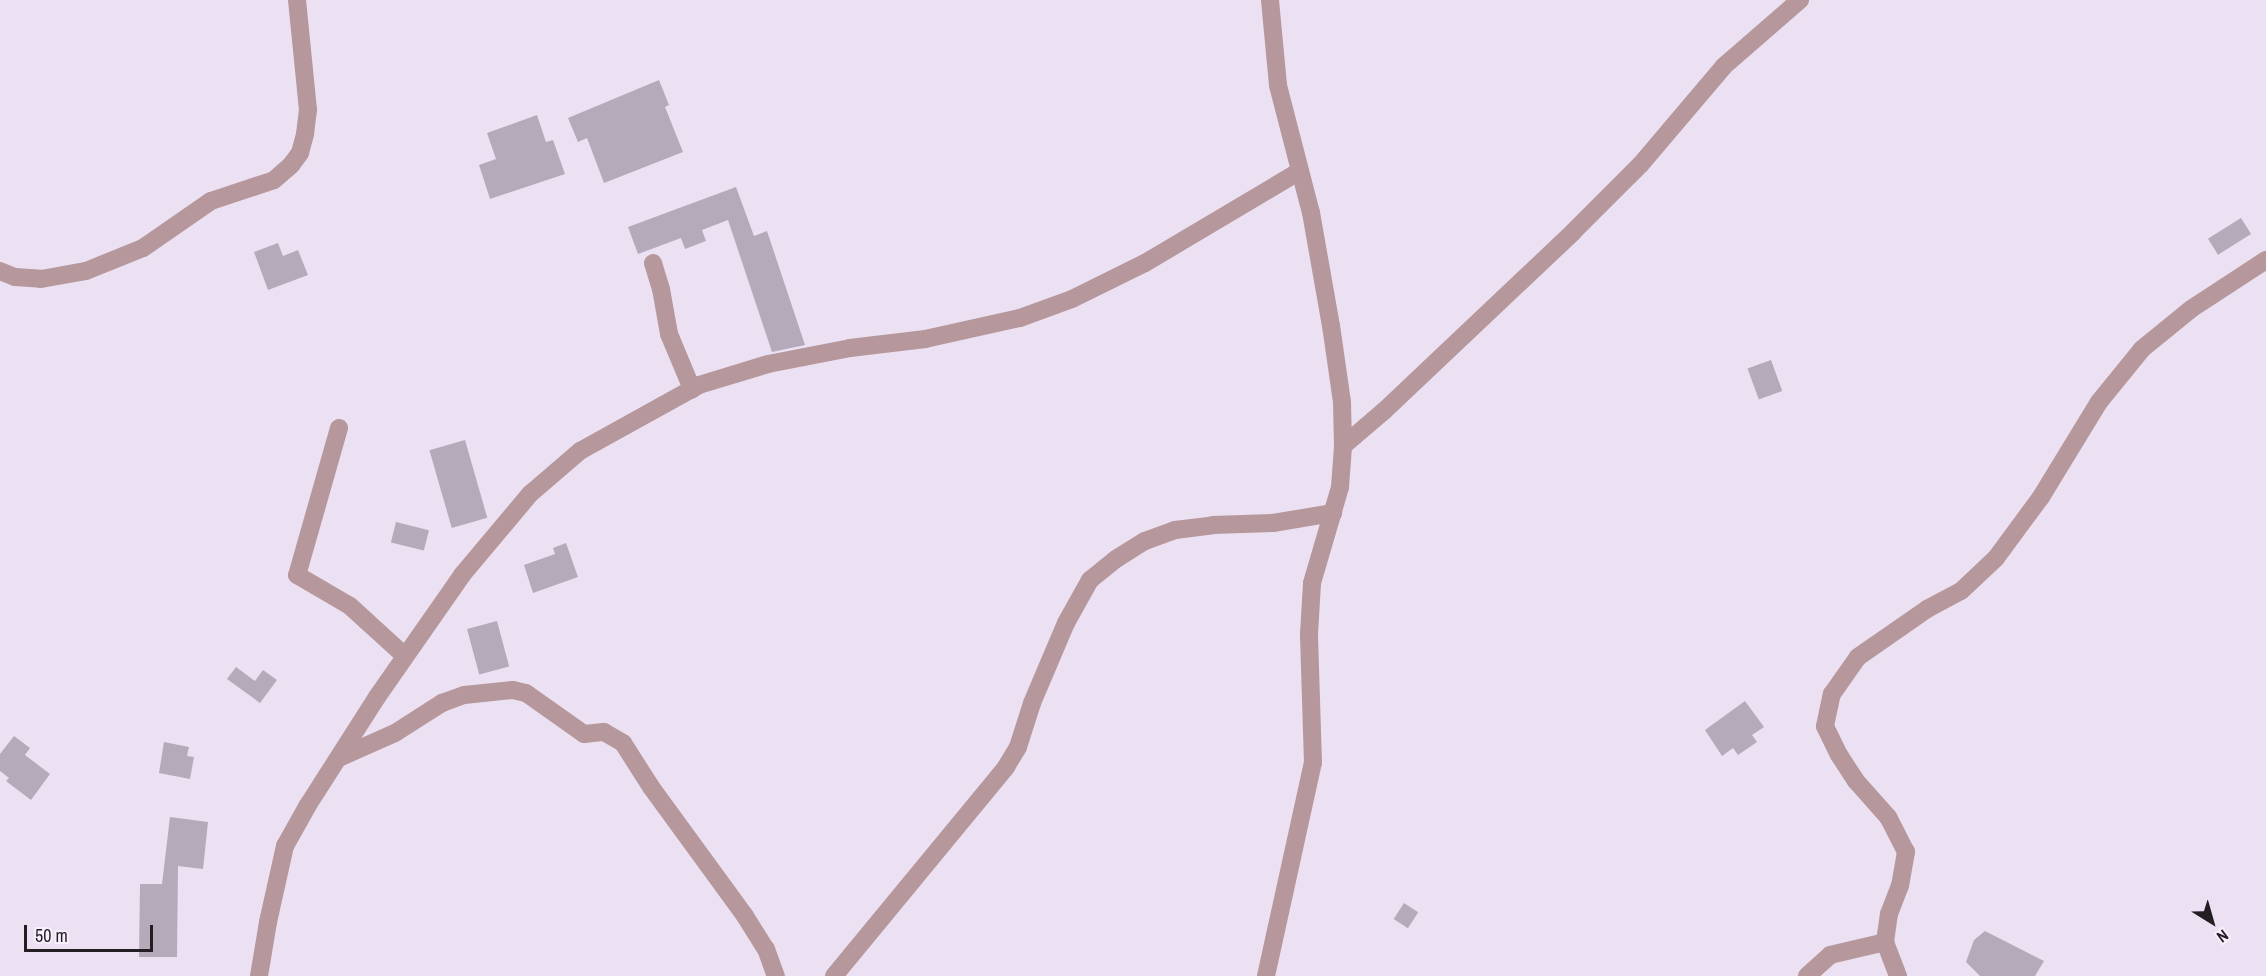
<!DOCTYPE html>
<style>
body{margin:0}
#map{position:relative;width:2266px;height:976px;overflow:hidden;background:#ebe1f2;font-family:"Archivo Narrow",sans-serif}
div>[style]{position:absolute}
[style*='--x']{left:calc(var(--x)*1px);top:calc(var(--y)*1px);width:calc(var(--w)*1px);rotate:calc(var(--a)*1deg)}
.building>*{inset:0;background:#b4aaba;transform-origin:0 0}
.minor>*{height:18px;margin:-9px;padding:0 9px;transform-origin:9px;border-radius:9px;background:#b6979c}
span{translate:-50% -50%;white-space:nowrap;text-align:center;line-height:1.15;-webkit-text-stroke:6px #f7effd;paint-order:stroke}
.north{position:absolute;left:2182px;top:892px;width:60px;height:60px;-webkit-text-stroke:4px #f7effd;paint-order:stroke;rotate:143deg;font-size:16px;font-weight:700;line-height:24px;text-align:center;color:#221e24}
.north::after{content:'';display:block;margin:auto;width:21px;height:27px;background:#221e24;clip-path:polygon(50% 0,100% 100%,50% 72%,0 100%)}
.scale{position:absolute;left:24px;top:925px;width:129px;height:27px;box-sizing:border-box;border:3px solid #221e24;border-top:0;padding-left:8px;font-size:18px;line-height:21px;white-space:nowrap;color:#221e24;-webkit-text-stroke:4px #f7effd;paint-order:stroke}
</style>
<div id="map">
<div class="building">
<div style="clip-path:polygon(659px 80px,669px 105px,665px 107px,683px 152px,604px 183px,587px 138px,578px 142px,568px 118px)"></div>
<div style="clip-path:polygon(537px 115px,546px 142px,553px 140px,565px 174px,490px 199px,479px 165px,496px 159px,487px 133px)"></div>
<div style="clip-path:polygon(736px 187px,754px 236px,767px 231px,805px 345px,772px 352px,728px 220px,702px 230px,706px 241px,685px 249px,681px 238px,638px 254px,628px 227px)"></div>
<div style="left:2241px;top:218px;width:19px;height:39px;rotate:58deg"></div>
<div style="clip-path:polygon(278px 243px,283px 256px,298px 250px,308px 275px,268px 290px,254px 252px)"></div>
<div style="left:1771px;top:360px;width:33px;height:25px;rotate:70deg"></div>
<div style="left:465px;top:440px;width:81px;height:37px;rotate:74deg"></div>
<div style="left:396px;top:522px;width:34px;height:21px;rotate:14deg"></div>
<div style="clip-path:polygon(566px 543px,578px 577px,533px 593px,524px 565px,555px 554px,553px 548px)"></div>
<div style="left:497px;top:621px;width:47px;height:31px;rotate:75deg"></div>
<div style="clip-path:polygon(236px 667px,255px 681px,263px 670px,277px 680px,260px 703px,227px 679px)"></div>
<div style="clip-path:polygon(1745px 701px,1764px 727px,1752px 735px,1757px 742px,1738px 755px,1733px 748px,1722px 756px,1705px 730px)"></div>
<div style="clip-path:polygon(14px 736px,30px 748px,25px 755px,50px 774px,31px 800px,6px 781px,9px 778px,0 771px,0 754px)"></div>
<div style="clip-path:polygon(164px 742px,189px 747px,187px 756px,194px 757px,190px 779px,159px 773px)"></div>
<div style="clip-path:polygon(170px 817px,208px 822px,203px 869px,178px 866px,177px 957px,139px 957px,140px 884px,162px 884px)"></div>
<div style="left:1404px;top:903px;width:17px;height:19px;rotate:33deg"></div>
<div style="clip-path:polygon(1985px 931px,2044px 961px,2035px 976px,1980px 976px,1966px 962px,1974px 940px)"></div>
</div>
<div class="minor">
<div style="--x:653;--y:263;--w:27;--a:73"></div>
<div style="--x:661;--y:289;--w:46;--a:79.9"></div>
<div style="--x:669;--y:334;--w:60;--a:67.3"></div>
<div style="--x:0;--y:271;--w:16;--a:22"></div>
<div style="--x:15;--y:277;--w:26;--a:4"></div>
<div style="--x:41;--y:279;--w:46;--a:-10.1"></div>
<div style="--x:86;--y:271;--w:61;--a:-22"></div>
<div style="--x:143;--y:248;--w:83;--a:-34.7"></div>
<div style="--x:211;--y:201;--w:66;--a:-18.4"></div>
<div style="--x:274;--y:180;--w:23;--a:-41"></div>
<div style="--x:291;--y:165;--w:15;--a:-53"></div>
<div style="--x:300;--y:153;--w:20;--a:-75"></div>
<div style="--x:305;--y:134;--w:24;--a:-83"></div>
<div style="--x:308;--y:110;--w:111;--a:-95.7"></div>
<div style="--x:339;--y:428;--w:153;--a:105.9"></div>
<div style="--x:297;--y:575;--w:61;--a:30.3"></div>
<div style="--x:350;--y:606;--w:74;--a:42.3"></div>
<div style="--x:1343;--y:446;--w:54;--a:-40.5"></div>
<div style="--x:1384;--y:411;--w:260;--a:-43.4"></div>
<div style="--x:1573;--y:232;--w:96;--a:-45"></div>
<div style="--x:1641;--y:164;--w:128;--a:-49.7"></div>
<div style="--x:1724;--y:66;--w:101;--a:-41"></div>
<div style="--x:341;--y:757;--w:59;--a:-24"></div>
<div style="--x:395;--y:733;--w:56;--a:-32.6"></div>
<div style="--x:442;--y:703;--w:23;--a:-20"></div>
<div style="--x:464;--y:695;--w:49;--a:-5.8"></div>
<div style="--x:513;--y:690;--w:13;--a:13"></div>
<div style="--x:526;--y:693;--w:71;--a:35.3"></div>
<div style="--x:584;--y:734;--w:20;--a:-6"></div>
<div style="--x:604;--y:732;--w:22;--a:30"></div>
<div style="--x:623;--y:743;--w:52;--a:57.5"></div>
<div style="--x:651;--y:787;--w:160;--a:53.9"></div>
<div style="--x:745;--y:916;--w:39;--a:58"></div>
<div style="--x:766;--y:949;--w:29;--a:70"></div>
<div style="--x:259;--y:976;--w:55;--a:-80.5"></div>
<div style="--x:268;--y:922;--w:78;--a:-77.4"></div>
<div style="--x:285;--y:846;--w:47;--a:-60.7"></div>
<div style="--x:308;--y:805;--w:128;--a:-57.4"></div>
<div style="--x:377;--y:697;--w:149;--a:-55.1"></div>
<div style="--x:462;--y:575;--w:106;--a:-50"></div>
<div style="--x:530;--y:494;--w:66;--a:-40.7"></div>
<div style="--x:580;--y:451;--w:136;--a:-29"></div>
<div style="--x:699;--y:385;--w:72;--a:-16.9"></div>
<div style="--x:768;--y:364;--w:84;--a:-11"></div>
<div style="--x:850;--y:348;--w:76;--a:-6.8"></div>
<div style="--x:925;--y:339;--w:97;--a:-12.5"></div>
<div style="--x:1020;--y:318;--w:55;--a:-20.1"></div>
<div style="--x:1072;--y:299;--w:81;--a:-26.3"></div>
<div style="--x:1145;--y:263;--w:180;--a:-30.7"></div>
<div style="--x:834;--y:976;--w:271;--a:-50.5"></div>
<div style="--x:1006;--y:767;--w:23;--a:-59"></div>
<div style="--x:1018;--y:747;--w:46;--a:-72.3"></div>
<div style="--x:1032;--y:703;--w:87;--a:-67"></div>
<div style="--x:1066;--y:623;--w:49;--a:-60.8"></div>
<div style="--x:1090;--y:580;--w:33;--a:-39"></div>
<div style="--x:1116;--y:559;--w:34;--a:-32"></div>
<div style="--x:1145;--y:541;--w:32;--a:-20"></div>
<div style="--x:1175;--y:530;--w:38;--a:-7"></div>
<div style="--x:1213;--y:525;--w:60;--a:-1.9"></div>
<div style="--x:1273;--y:523;--w:61;--a:-9.5"></div>
<div style="--x:1266;--y:976;--w:218;--a:-77.6"></div>
<div style="--x:1313;--y:763;--w:129;--a:-91.8"></div>
<div style="--x:1309;--y:634;--w:51;--a:-86.6"></div>
<div style="--x:1312;--y:583;--w:100;--a:-73.7"></div>
<div style="--x:1340;--y:487;--w:41;--a:-85.8"></div>
<div style="--x:1343;--y:446;--w:44;--a:-91.3"></div>
<div style="--x:1342;--y:402;--w:77;--a:-98.2"></div>
<div style="--x:1331;--y:326;--w:115;--a:-100"></div>
<div style="--x:1311;--y:213;--w:132;--a:-104.5"></div>
<div style="--x:1278;--y:85;--w:85;--a:-95.4"></div>
<div style="--x:1807;--y:976;--w:31;--a:-42"></div>
<div style="--x:1830;--y:955;--w:57;--a:-13.3"></div>
<div style="--x:1898;--y:976;--w:36;--a:-111"></div>
<div style="--x:1885;--y:942;--w:28;--a:-82"></div>
<div style="--x:1889;--y:914;--w:30;--a:-69"></div>
<div style="--x:1900;--y:886;--w:35;--a:-80"></div>
<div style="--x:1906;--y:852;--w:39;--a:-117"></div>
<div style="--x:1888;--y:817;--w:48;--a:-131.6"></div>
<div style="--x:1856;--y:781;--w:31;--a:-123"></div>
<div style="--x:1839;--y:755;--w:32;--a:-116"></div>
<div style="--x:1825;--y:726;--w:33;--a:-78"></div>
<div style="--x:1832;--y:694;--w:45;--a:-54.9"></div>
<div style="--x:1858;--y:657;--w:84;--a:-34.8"></div>
<div style="--x:1927;--y:609;--w:38;--a:-28"></div>
<div style="--x:1961;--y:591;--w:48;--a:-43.3"></div>
<div style="--x:1996;--y:558;--w:76;--a:-53.6"></div>
<div style="--x:2041;--y:497;--w:111;--a:-58.6"></div>
<div style="--x:2099;--y:402;--w:68;--a:-50.9"></div>
<div style="--x:2142;--y:349;--w:63;--a:-39.2"></div>
<div style="--x:2191;--y:309;--w:90;--a:-33.2"></div>
</div>
<div class="north">N</div>
<div class="scale">50 m</div>
</div>
